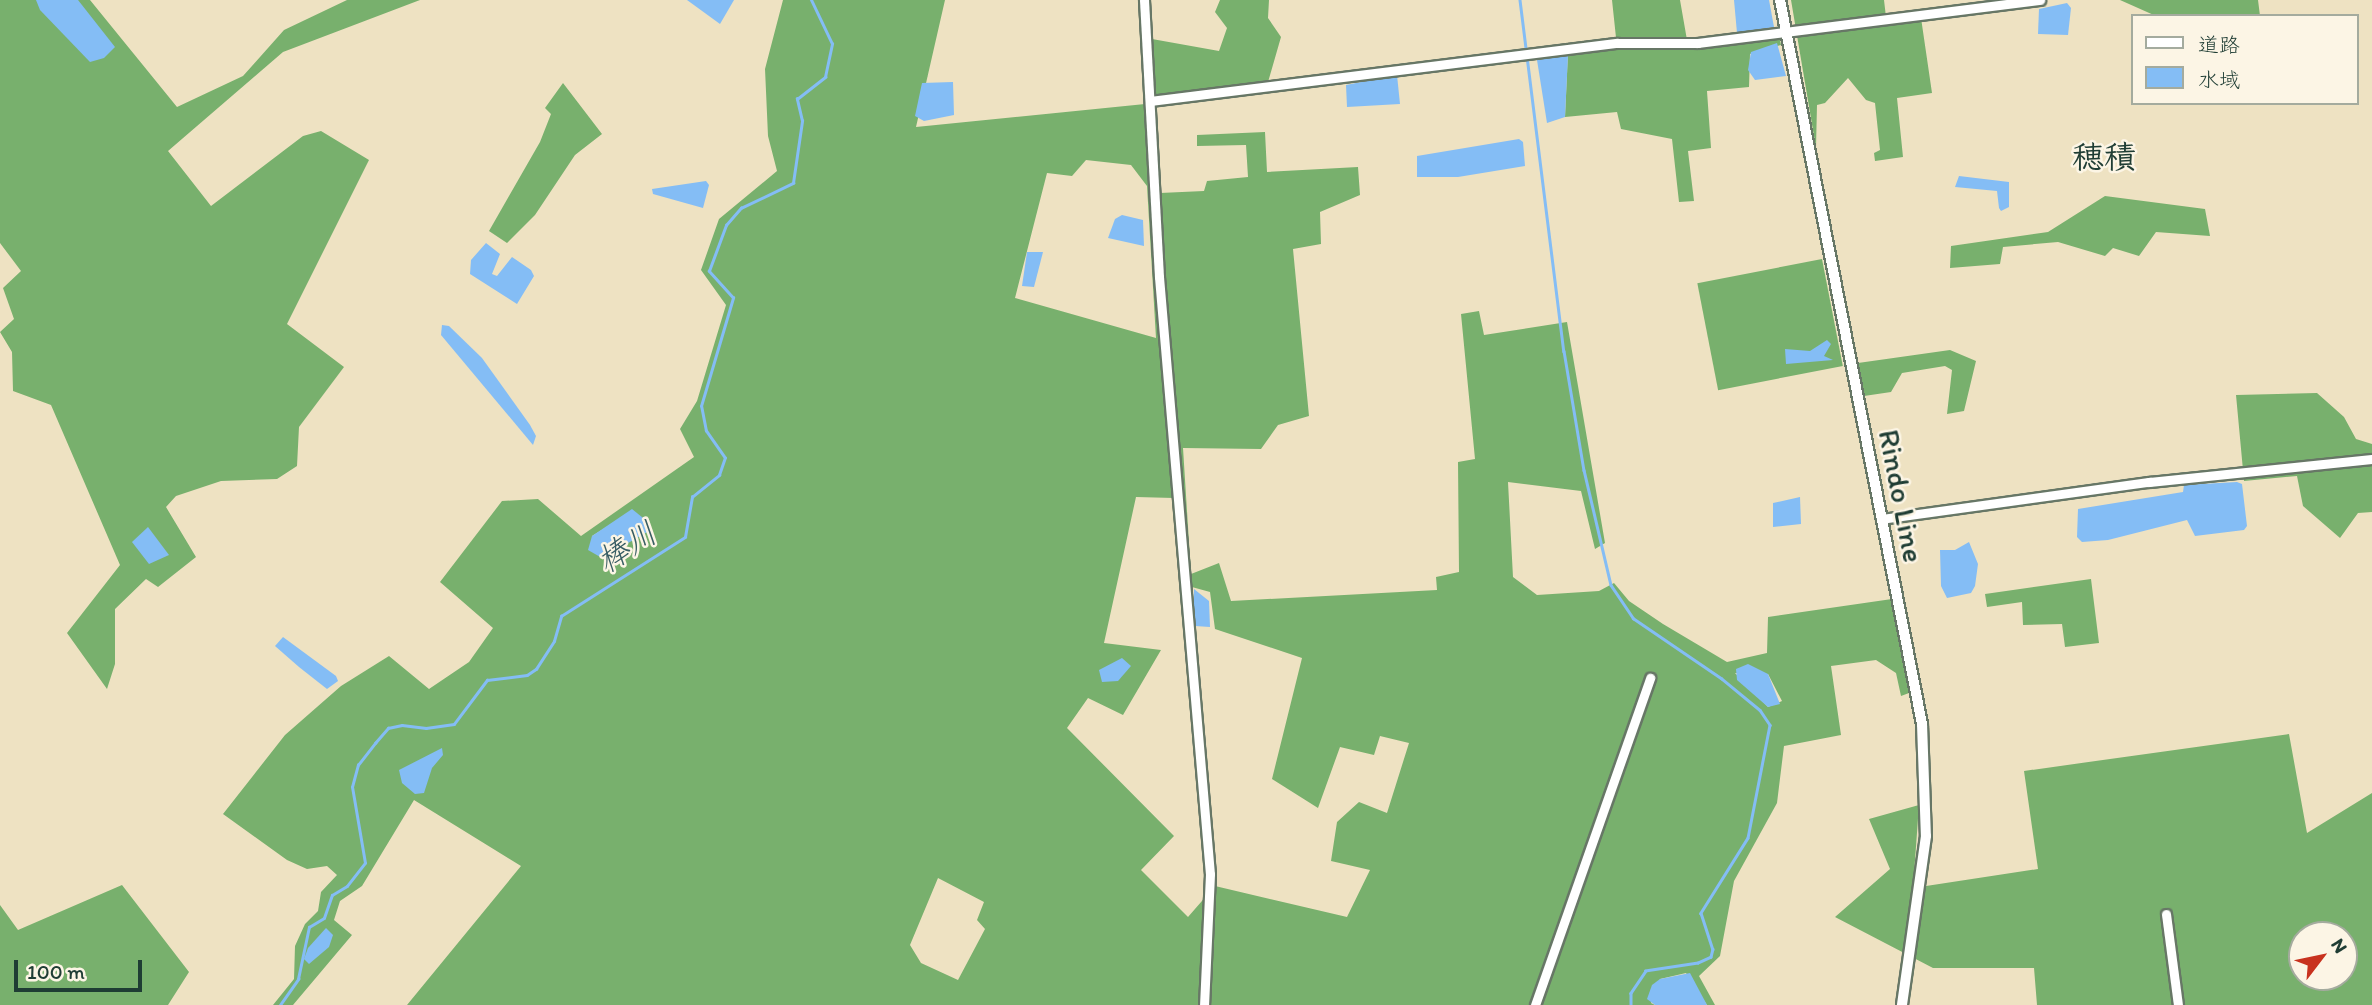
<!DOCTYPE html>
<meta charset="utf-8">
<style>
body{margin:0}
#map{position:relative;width:2372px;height:1005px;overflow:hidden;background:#eee2c2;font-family:Itim,"Klee One",sans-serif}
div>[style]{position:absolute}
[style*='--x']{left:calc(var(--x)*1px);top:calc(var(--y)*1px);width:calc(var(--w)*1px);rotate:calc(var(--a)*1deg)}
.forest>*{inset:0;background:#78b06d;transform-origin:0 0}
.water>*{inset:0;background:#84bdf5}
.stream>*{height:2.5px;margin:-1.25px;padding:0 1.25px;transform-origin:1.25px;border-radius:1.25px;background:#84bdf5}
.roads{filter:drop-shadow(2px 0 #677766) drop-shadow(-2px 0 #677766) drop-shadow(0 2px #677766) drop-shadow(0 -2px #677766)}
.minor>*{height:9px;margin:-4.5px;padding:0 4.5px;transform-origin:4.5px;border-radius:4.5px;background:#fff}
.tertiary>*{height:10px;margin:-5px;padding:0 5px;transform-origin:5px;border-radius:5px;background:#fff}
span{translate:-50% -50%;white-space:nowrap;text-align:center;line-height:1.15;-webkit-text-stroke:5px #fcf5e5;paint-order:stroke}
.street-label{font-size:30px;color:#1f3d34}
.neighbourhood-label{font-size:32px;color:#1f3d34;font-weight:700}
.water-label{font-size:32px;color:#385d64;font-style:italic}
.legend{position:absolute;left:2131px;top:14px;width:228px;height:91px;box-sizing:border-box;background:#fcf5e5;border:2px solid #a4ab9e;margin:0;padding:9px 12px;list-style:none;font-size:21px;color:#1f3d34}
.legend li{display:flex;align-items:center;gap:14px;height:35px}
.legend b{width:35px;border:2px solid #a4ab9e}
.north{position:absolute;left:2288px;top:921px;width:70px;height:70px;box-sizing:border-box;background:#fcf5e5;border:2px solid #a4ab9e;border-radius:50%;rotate:58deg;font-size:19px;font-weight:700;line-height:28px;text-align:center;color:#1f3d34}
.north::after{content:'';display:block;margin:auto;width:24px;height:32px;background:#c8321e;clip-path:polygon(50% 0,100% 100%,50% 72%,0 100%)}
.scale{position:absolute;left:14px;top:960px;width:128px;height:32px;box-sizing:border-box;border:4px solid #1f3d34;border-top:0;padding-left:9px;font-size:21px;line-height:24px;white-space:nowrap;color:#1f3d34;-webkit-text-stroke:5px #fcf5e5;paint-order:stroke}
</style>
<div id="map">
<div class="forest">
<div style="clip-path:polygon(0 0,90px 0,177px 107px,243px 76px,284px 30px,347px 0,420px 0,283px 52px,168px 151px,211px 206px,303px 136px,321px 131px,369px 160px,287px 324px,344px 367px,299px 427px,297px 466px,277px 479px,221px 481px,176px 496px,166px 507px,196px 557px,158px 587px,146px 579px,115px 609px,115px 664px,107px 689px,67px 633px,120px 565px,51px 405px,13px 391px,12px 352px,0 332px,14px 319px,3px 288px,21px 271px,0 243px)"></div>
<div style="clip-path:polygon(evenodd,783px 0,945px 0,916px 127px,1155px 103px,1152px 39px,1219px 51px,1227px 28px,1215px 12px,1220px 0,1269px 0,1268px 18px,1281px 37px,1266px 89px,1156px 103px,1160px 193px,1204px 191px,1207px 181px,1248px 177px,1246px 145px,1197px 146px,1197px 135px,1265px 132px,1267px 172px,1358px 167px,1360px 195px,1320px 212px,1321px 244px,1293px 249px,1309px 416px,1278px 425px,1261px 449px,1183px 448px,1191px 574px,1219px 563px,1231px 601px,1437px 590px,1436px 577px,1459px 572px,1458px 462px,1475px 459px,1461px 314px,1479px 311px,1484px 335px,1567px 322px,1605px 543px,1595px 549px,1581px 491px,1508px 482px,1513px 577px,1537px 595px,1599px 591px,1614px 583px,1629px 601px,1663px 624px,1727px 662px,1767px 653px,1768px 617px,1892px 599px,1909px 693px,1901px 696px,1896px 673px,1876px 660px,1831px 666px,1841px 735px,1784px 746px,1777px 803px,1734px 881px,1720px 956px,1699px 976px,1715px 1005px,1707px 1005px,1686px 973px,1660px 979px,1651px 1003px,1655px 1005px,407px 1005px,521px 866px,414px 800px,362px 886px,340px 901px,334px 920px,352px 935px,293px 1005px,273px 1005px,294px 979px,295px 946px,305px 924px,318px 911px,321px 892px,337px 875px,327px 866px,307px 869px,287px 860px,223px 814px,285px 735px,341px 686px,389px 656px,429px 689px,469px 662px,493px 628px,440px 582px,502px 501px,538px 499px,581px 536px,694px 457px,680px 429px,697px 401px,726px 305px,701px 270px,719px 219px,777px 171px,768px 136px,765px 69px,783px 0,1086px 160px,1131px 165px,1147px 186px,1156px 338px,1015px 298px,1047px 173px,1072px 176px,1086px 160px,783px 0,1136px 497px,1174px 498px,1181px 584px,1210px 592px,1215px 629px,1302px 658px,1272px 779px,1318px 808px,1340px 747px,1374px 755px,1380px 736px,1409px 743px,1387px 813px,1359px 802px,1337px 822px,1331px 861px,1370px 870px,1347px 917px,1215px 886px,1188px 917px,1141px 870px,1174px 836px,1067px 728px,1088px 698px,1123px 715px,1161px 650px,1104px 643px,1136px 497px,783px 0,613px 523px,635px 536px,602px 558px,592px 536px,613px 523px,783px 0,1735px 673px,1768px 674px,1782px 701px,1768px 707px,1735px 673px,783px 0,938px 878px,984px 902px,977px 920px,985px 929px,958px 980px,921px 963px,910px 945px,938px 878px)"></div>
<div style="clip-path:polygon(1612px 0,1680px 0,1687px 40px,1778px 30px,1781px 45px,1750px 54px,1749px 87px,1707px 91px,1711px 148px,1688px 151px,1694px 201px,1679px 202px,1672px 139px,1621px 129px,1617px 112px,1565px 117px,1568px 52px,1617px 47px)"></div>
<div style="clip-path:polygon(1791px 0,1884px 0,1886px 17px,1920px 11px,1932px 93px,1897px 98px,1903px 157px,1875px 161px,1874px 153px,1880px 150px,1875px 103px,1866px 100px,1848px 78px,1825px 103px,1817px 105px,1816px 148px)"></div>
<div style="clip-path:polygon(2120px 0,2258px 0,2260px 16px,2156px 16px)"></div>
<div style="clip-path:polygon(563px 83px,602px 134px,575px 155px,535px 215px,507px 243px,489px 231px,540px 142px,551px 114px,545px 108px)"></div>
<div style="clip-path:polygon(2105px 196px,2205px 209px,2210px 236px,2156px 232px,2139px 256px,2113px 248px,2105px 256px,2058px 242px,2003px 247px,2000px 264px,1950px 268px,1951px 246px,2048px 232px)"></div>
<div style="left:1822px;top:259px;width:109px;height:127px;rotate:79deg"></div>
<div style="clip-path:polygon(1950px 350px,1976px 361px,1964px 411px,1947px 414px,1952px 370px,1945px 366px,1902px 373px,1891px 392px,1864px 396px,1858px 363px)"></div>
<div style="clip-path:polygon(2317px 393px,2344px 417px,2356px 439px,2372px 444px,2372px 512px,2358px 513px,2340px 538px,2303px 506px,2297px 476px,2244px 481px,2236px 395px)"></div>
<div style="clip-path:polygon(2091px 579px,2099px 643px,2065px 647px,2062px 624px,2023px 625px,2022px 602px,1987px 607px,1985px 594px)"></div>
<div style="clip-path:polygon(evenodd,2289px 734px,2307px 833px,2372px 793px,2372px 1005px,2037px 1005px,2034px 968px,1933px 968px,1835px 917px,1890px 869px,1869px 819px,1919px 805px,1913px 888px,2038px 869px,2024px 771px,2289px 734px,2302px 935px,2344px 935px,2344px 977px,2302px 977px,2302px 935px)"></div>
<div style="clip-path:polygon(122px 885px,189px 972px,168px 1005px,0 1005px,0 905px,18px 930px)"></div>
</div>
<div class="water">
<div style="clip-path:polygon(36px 0,78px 0,115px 47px,104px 58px,90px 62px,40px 10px)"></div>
<div style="clip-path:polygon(687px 0,734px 0,720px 24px)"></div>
<div style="clip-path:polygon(1734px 0,1769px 0,1774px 27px,1737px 33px)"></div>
<div style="clip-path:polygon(2067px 3px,2071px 8px,2068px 35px,2038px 34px,2039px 9px)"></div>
<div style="clip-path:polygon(1777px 43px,1786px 76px,1755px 80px,1748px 70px,1751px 52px)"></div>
<div style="clip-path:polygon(1568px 55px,1565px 117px,1547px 123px,1537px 60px)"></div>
<div style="clip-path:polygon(1397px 75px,1400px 104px,1347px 107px,1346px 85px)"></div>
<div style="clip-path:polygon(953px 82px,954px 115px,924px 121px,915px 116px,922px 83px)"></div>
<div style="clip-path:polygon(1519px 139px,1523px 142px,1525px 166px,1458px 177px,1417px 177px,1417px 156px)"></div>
<div style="clip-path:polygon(1959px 176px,2009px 182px,2009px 207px,2001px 211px,1999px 208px,1997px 191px,1955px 187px)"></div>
<div style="clip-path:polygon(706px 181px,709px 185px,703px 208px,653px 194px,652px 189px)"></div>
<div style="clip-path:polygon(1122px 215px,1143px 220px,1144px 246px,1108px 238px,1115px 219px)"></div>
<div style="clip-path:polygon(486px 243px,500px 254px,492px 274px,497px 276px,512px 257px,531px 270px,534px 276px,517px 304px,470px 274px,471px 260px)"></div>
<div style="clip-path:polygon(1027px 252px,1043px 252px,1034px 287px,1022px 286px)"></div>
<div style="clip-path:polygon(442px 325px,449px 326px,482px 358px,530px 425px,536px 436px,533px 445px,441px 335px)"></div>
<div style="clip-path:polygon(1827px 340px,1831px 344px,1824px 356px,1833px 360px,1786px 364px,1785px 349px,1810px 351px)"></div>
<div style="clip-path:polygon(2237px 482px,2242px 484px,2247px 526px,2244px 530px,2195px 536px,2187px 520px,2108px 540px,2082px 542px,2077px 537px,2078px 509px,2183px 492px,2184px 485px)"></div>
<div style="clip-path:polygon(1800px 497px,1801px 524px,1773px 527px,1773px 503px)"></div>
<div style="clip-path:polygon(632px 509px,648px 522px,649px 531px,602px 558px,588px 550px,592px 536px)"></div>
<div style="clip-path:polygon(148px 527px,169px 555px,149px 564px,132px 542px)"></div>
<div style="clip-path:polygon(1969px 542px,1978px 564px,1975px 586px,1971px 593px,1947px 598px,1941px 586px,1940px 550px,1955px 550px)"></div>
<div style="clip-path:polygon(1194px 589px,1209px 601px,1210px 627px,1195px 626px,1193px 621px)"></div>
<div style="clip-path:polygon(283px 637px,336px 676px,338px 681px,327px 689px,299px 667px,275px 646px)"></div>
<div style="clip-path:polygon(1122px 658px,1131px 666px,1118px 681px,1102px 682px,1099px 670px)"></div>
<div style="clip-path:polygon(1748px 664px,1768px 674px,1780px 704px,1768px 707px,1737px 680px,1736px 669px)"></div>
<div style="clip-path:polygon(442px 748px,443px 755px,432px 768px,424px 793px,415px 794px,402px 783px,399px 770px)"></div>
<div style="clip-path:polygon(326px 928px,333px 935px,329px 947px,309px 964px,304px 959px,308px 948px)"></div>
<div style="clip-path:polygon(1690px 973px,1707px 1005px,1655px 1005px,1647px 999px,1652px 985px,1660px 979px)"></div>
</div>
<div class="stream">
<div style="--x:1520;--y:0;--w:354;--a:82.9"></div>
<div style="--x:1564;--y:351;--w:121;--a:80.5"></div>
<div style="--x:1584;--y:470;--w:118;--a:76.8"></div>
<div style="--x:1611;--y:585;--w:40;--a:56"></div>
<div style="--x:1633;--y:618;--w:107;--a:34.3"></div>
<div style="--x:1721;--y:678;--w:50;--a:39.4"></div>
<div style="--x:1760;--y:710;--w:18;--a:56"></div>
<div style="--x:1770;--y:725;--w:115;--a:101"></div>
<div style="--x:1748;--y:838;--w:89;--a:122.1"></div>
<div style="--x:1701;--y:913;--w:38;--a:72"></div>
<div style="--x:1713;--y:949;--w:8;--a:104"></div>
<div style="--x:1711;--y:957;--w:14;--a:155"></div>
<div style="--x:1698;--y:963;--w:53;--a:171.3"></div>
<div style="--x:1646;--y:971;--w:27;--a:124"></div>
<div style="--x:1631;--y:993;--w:12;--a:90"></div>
<div style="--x:280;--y:1005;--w:32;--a:-55"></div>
<div style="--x:298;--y:979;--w:53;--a:-78.1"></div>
<div style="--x:309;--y:927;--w:17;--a:-31"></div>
<div style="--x:324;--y:918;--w:24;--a:-71"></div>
<div style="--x:332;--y:895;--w:17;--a:-31"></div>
<div style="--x:347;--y:886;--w:29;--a:-52"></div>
<div style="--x:365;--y:863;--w:77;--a:-99.7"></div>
<div style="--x:352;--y:787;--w:23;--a:-75"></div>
<div style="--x:358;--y:765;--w:28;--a:-52"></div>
<div style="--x:375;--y:743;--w:20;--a:-49"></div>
<div style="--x:388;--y:728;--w:14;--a:-12"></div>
<div style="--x:402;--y:725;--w:24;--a:7"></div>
<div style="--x:426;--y:728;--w:28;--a:-8"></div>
<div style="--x:454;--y:724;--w:55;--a:-53.1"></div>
<div style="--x:487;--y:680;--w:40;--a:-7.1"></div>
<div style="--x:527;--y:675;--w:11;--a:-34"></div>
<div style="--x:536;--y:669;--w:33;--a:-57"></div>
<div style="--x:554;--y:641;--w:26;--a:-74"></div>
<div style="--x:561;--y:616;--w:147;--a:-32.5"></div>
<div style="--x:685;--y:537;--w:41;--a:-80.1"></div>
<div style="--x:692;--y:497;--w:35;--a:-39"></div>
<div style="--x:719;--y:475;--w:18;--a:-71"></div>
<div style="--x:725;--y:458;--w:33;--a:-125"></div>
<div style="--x:706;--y:431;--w:25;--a:-101"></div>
<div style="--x:701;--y:406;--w:113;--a:-73.5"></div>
<div style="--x:733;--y:298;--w:36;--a:-132"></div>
<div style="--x:709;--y:271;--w:49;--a:-69.7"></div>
<div style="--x:726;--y:225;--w:23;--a:-49"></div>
<div style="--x:741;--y:208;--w:58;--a:-25.7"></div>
<div style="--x:793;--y:183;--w:63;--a:-81.7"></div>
<div style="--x:802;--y:121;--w:23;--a:-103"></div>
<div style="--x:797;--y:99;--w:36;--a:-38"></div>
<div style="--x:825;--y:77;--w:34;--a:-78"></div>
<div style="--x:832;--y:44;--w:49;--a:-115.5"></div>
</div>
<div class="roads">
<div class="minor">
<div style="--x:1144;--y:0;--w:277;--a:86.9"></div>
<div style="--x:1159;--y:277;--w:599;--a:85.12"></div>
<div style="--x:1210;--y:874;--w:131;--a:92.6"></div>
<div style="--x:1150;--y:101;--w:471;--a:-7.1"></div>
<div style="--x:1617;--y:43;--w:81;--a:0"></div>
<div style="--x:1698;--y:43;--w:345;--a:-7.2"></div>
<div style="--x:1881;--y:519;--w:271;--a:-7.9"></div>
<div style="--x:2149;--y:482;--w:224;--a:-5.9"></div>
<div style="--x:2166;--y:914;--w:92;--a:82.5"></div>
<div style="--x:1535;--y:1005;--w:347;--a:-70.6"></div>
</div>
<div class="tertiary">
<div style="--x:1780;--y:0;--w:738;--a:78.9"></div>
<div style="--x:1922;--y:724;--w:112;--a:88"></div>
<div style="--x:1926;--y:836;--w:171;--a:98.1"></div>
</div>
</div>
<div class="street-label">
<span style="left:1901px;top:496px;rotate:79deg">Rindo Line</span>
</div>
<div class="neighbourhood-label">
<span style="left:2104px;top:157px">穂積</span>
</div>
<div class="water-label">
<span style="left:627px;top:547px;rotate:-33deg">棒川</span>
</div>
<ul class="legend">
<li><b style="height:9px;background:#fff"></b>道路</li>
<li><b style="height:19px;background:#84bdf5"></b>水域</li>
</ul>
<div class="north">N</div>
<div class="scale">100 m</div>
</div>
